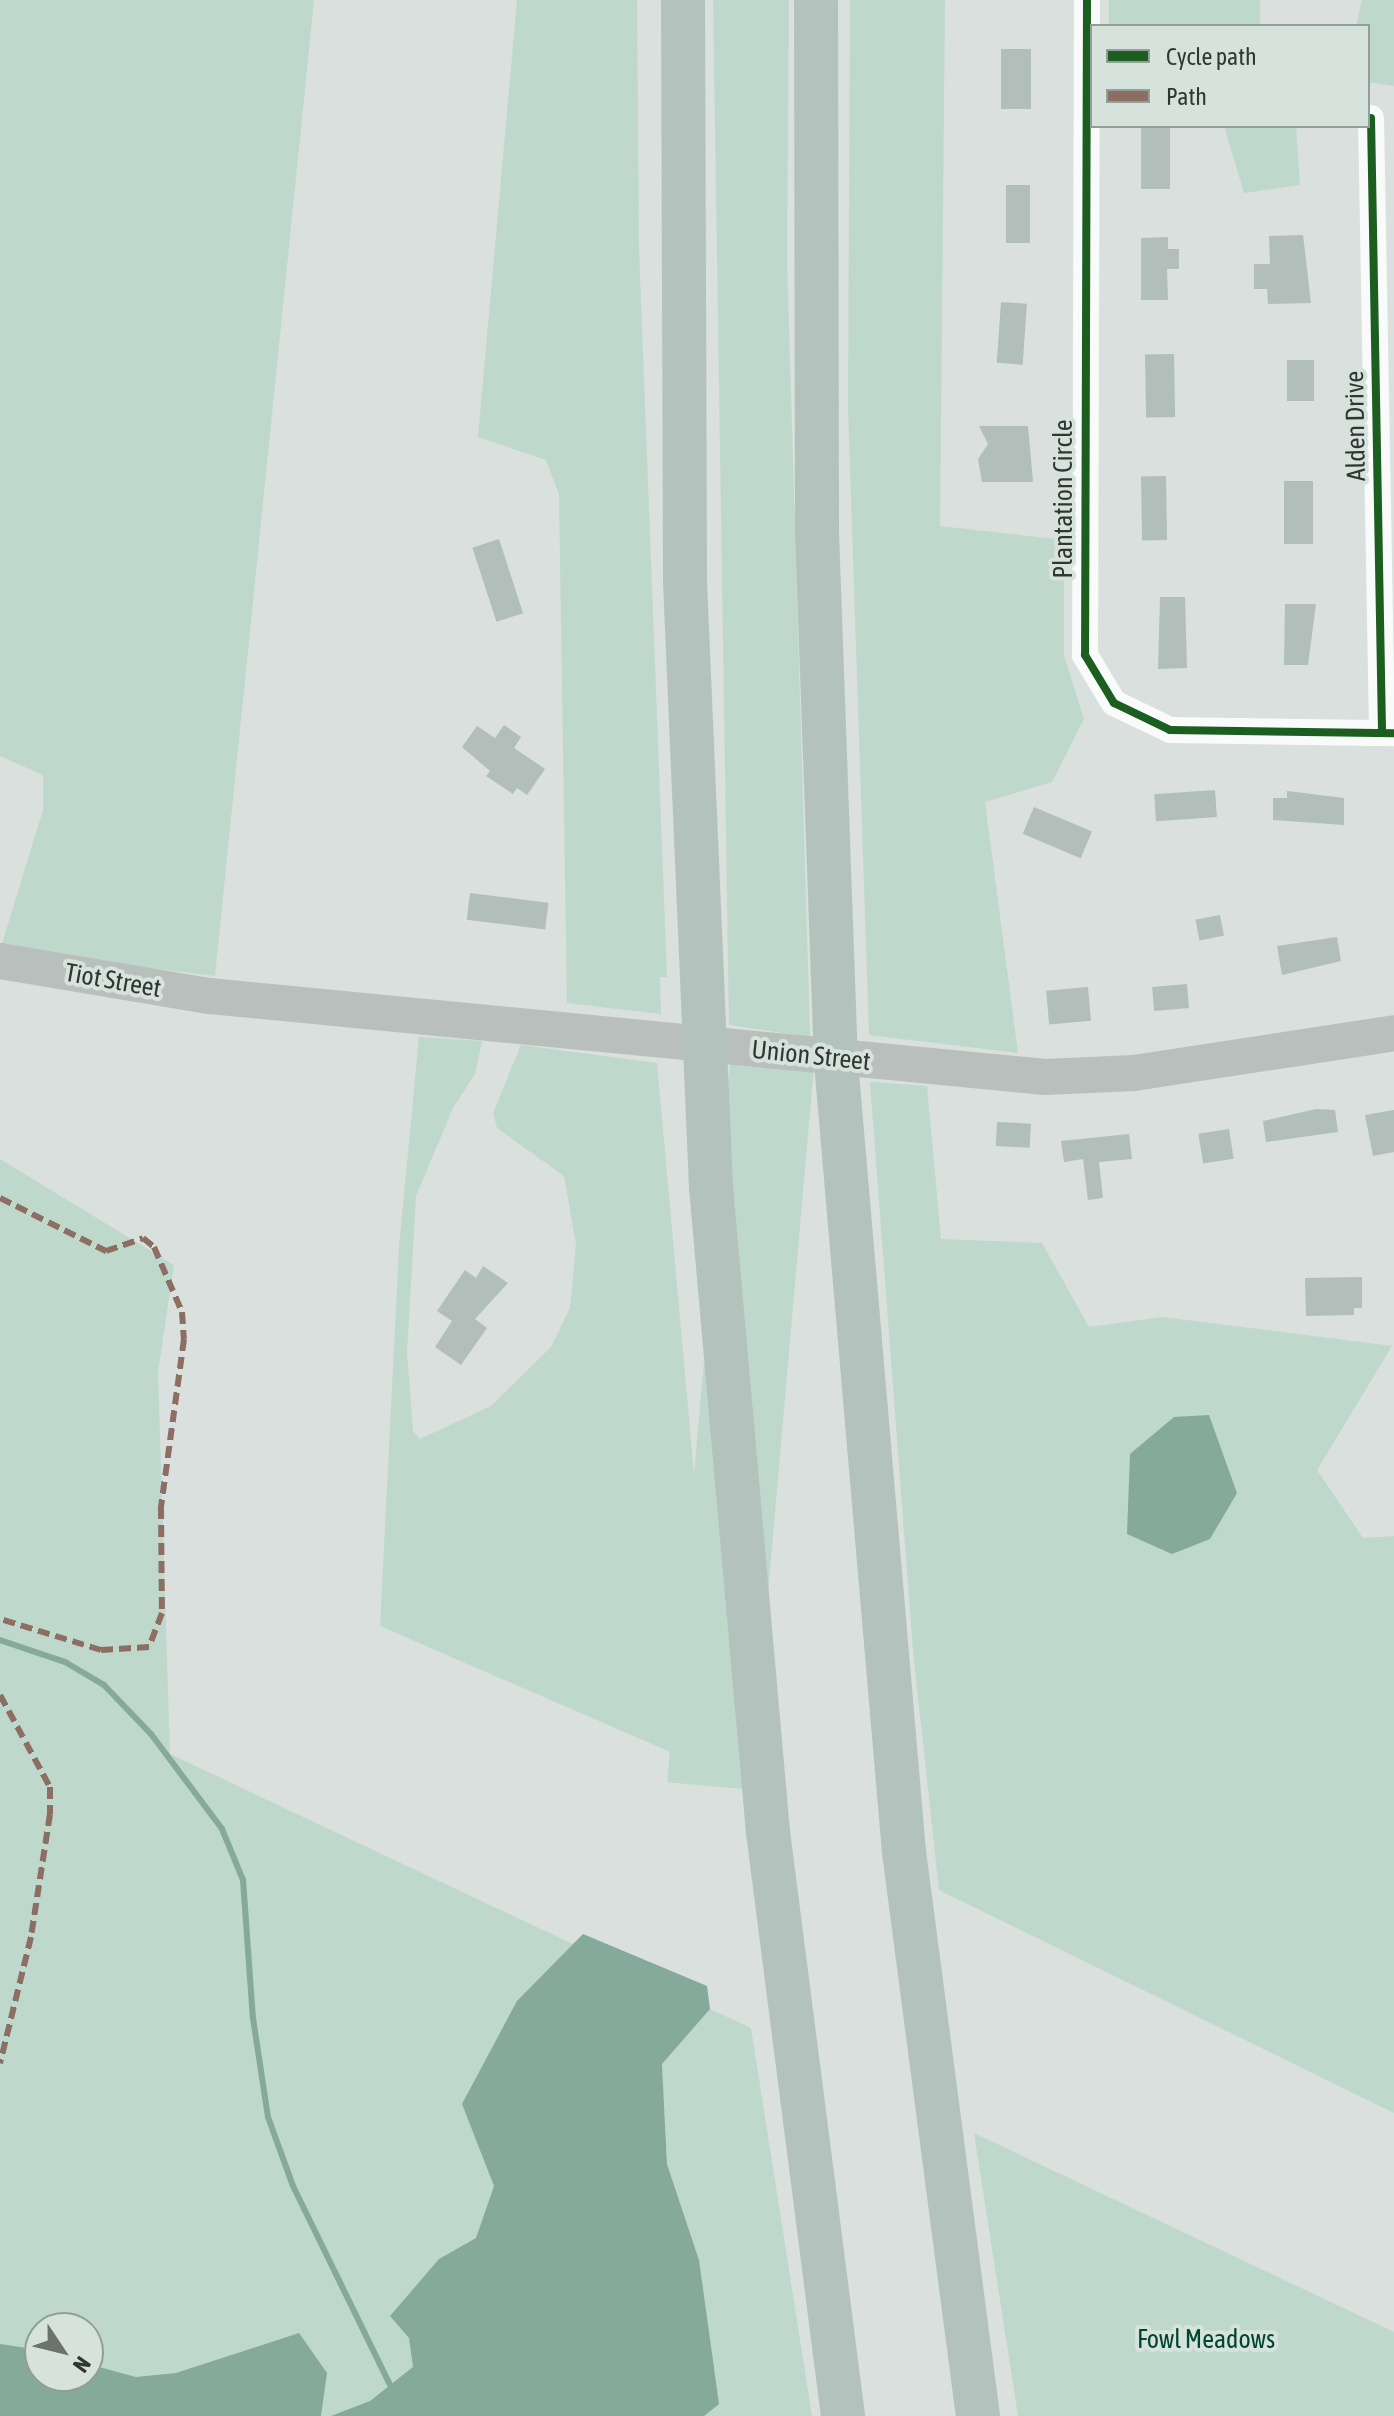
<!DOCTYPE html>
<style>
body{margin:0}
#map{position:relative;width:1394px;height:2416px;overflow:hidden;background:#d9e0dd;font-family:"Asap Condensed",sans-serif}
div>[style]{position:absolute}
[style*='--x']{left:calc(var(--x)*1px);top:calc(var(--y)*1px);width:calc(var(--w)*1px);rotate:calc(var(--a)*1deg)}
.green>*{inset:0;background:#bed8cc;transform-origin:0 0}
.water>*{inset:0;background:#85a99a}
.stream>*{height:6px;margin:-3px;padding:0 3px;transform-origin:3px;border-radius:3px;background:#85a99a}
.building>*{inset:0;background:#b1beb9;transform-origin:0 0}
.street>*{height:26px;margin:-13px;padding:0 13px;transform-origin:13px;border-radius:13px;background:#f9fafa}
.secondary>*{height:36px;margin:-18px;padding:0 18px;transform-origin:18px;border-radius:18px;background:#b9bfbd}
.highway>*{height:44px;margin:-22px;padding:0 22px;transform-origin:22px;border-radius:22px;background:#b4c2bd}
.quiet>*{height:6px;margin-top:-3px;transform-origin:0;background:repeating-linear-gradient(90deg,#8d6e63 0 12px,transparent 0 18px)}
.cycleway>*{height:8px;margin:-4px;padding:0 4px;transform-origin:4px;border-radius:4px;background:#1b5e20}
span{translate:-50% -50%;white-space:nowrap;text-align:center;line-height:1.15;-webkit-text-stroke:8px #d6e3dd;paint-order:stroke}
.street-label{font-size:26px;color:#313633}
.park-label{font-size:26px;color:#004631}
.legend{position:absolute;left:1090px;top:24px;width:280px;height:104px;box-sizing:border-box;background:#d6e3dd;border:2px solid #949e99;margin:0;padding:10px 14px;list-style:none;font-size:24px;color:#313633}
.legend li{display:flex;align-items:center;gap:16px;height:40px}
.legend b{width:40px;border:2px solid #949e99}
.north{position:absolute;left:24px;top:2312px;width:80px;height:80px;box-sizing:border-box;background:#d6e3dd;border:2px solid #949e99;border-radius:50%;rotate:125deg;font-size:22px;font-weight:700;line-height:32px;text-align:center;color:#313633}
.north::after{content:'';display:block;margin:auto;width:28px;height:36px;background:#6c726e;clip-path:polygon(50% 0,100% 100%,50% 72%,0 100%)}
</style>
<div id="map">
<div class="green">
<div style="clip-path:polygon(0 0,314px 0,215px 976px,0 950px,43px 810px,43px 775px,0 756px)"></div>
<div style="clip-path:polygon(517px 0,637px 0,639px 249px,667px 977px,660px 977px,661px 1014px,567px 1003px,559px 494px,546px 460px,478px 437px)"></div>
<div style="clip-path:polygon(713px 0,789px 0,787px 259px,810px 1037px,729px 1025px)"></div>
<div style="clip-path:polygon(850px 0,945px 0,940px 526px,1064px 540px,1064px 656px,1084px 719px,1052px 782px,985px 802px,1018px 1053px,869px 1035px,848px 409px)"></div>
<div style="left:1109px;top:0;width:151px;height:26px"></div>
<div style="clip-path:polygon(1362px 0,1394px 0,1394px 86px,1368px 82px,1368px 26px,1356px 26px)"></div>
<div style="clip-path:polygon(1224px 126px,1296px 126px,1300px 185px,1244px 193px)"></div>
<div style="clip-path:polygon(419px 1037px,482px 1041px,475px 1074px,453px 1108px,416px 1196px,407px 1352px,413px 1431px,420px 1439px,491px 1406px,551px 1347px,570px 1308px,576px 1245px,564px 1176px,497px 1128px,493px 1113px,521px 1045px,657px 1063px,721px 1774px,380px 1626px,399px 1247px)"></div>
<div style="left:730px;top:1063px;width:84px;height:722px;rotate:5deg"></div>
<div style="clip-path:polygon(870px 1082px,927px 1086px,941px 1239px,1042px 1243px,1089px 1327px,1162px 1317px,1392px 1346px,1317px 1470px,1363px 1538px,1394px 1536px,1394px 2113px,939px 1890px,913px 1651px)"></div>
<div style="clip-path:polygon(evenodd,0 1159px,174px 1265px,158px 1372px,170px 1754px,577px 1946px,517px 2001px,699px 2260px,667px 2164px,662px 2064px,710px 2009px,751px 2028px,812px 2416px,0 2416px,0 1159px,40px 2328px,88px 2328px,88px 2376px,40px 2376px,40px 2328px)"></div>
<div style="clip-path:polygon(974px 2133px,1394px 2332px,1394px 2416px,1018px 2416px)"></div>
</div>
<div class="water">
<div style="clip-path:polygon(1209px 1415px,1237px 1493px,1210px 1539px,1172px 1554px,1127px 1534px,1130px 1454px,1174px 1417px)"></div>
<div style="clip-path:polygon(583px 1934px,707px 1986px,710px 2009px,662px 2064px,667px 2164px,699px 2260px,719px 2404px,704px 2416px,331px 2416px,370px 2401px,413px 2367px,409px 2338px,390px 2316px,439px 2259px,476px 2238px,494px 2186px,462px 2104px,517px 2001px)"></div>
<div style="clip-path:polygon(299px 2333px,327px 2373px,321px 2416px,0 2416px,0 2344px,40px 2350px,40px 2376px,88px 2376px,88px 2364px,136px 2377px,176px 2373px)"></div>
</div>
<div class="stream">
<div style="--x:0;--y:1640;--w:69;--a:18.7"></div>
<div style="--x:65;--y:1662;--w:45;--a:30.5"></div>
<div style="--x:104;--y:1685;--w:68;--a:46.2"></div>
<div style="--x:151;--y:1734;--w:119;--a:53.2"></div>
<div style="--x:222;--y:1829;--w:55;--a:67.6"></div>
<div style="--x:243;--y:1880;--w:138;--a:85.9"></div>
<div style="--x:253;--y:2018;--w:100;--a:81.4"></div>
<div style="--x:268;--y:2117;--w:73;--a:70.1"></div>
<div style="--x:293;--y:2186;--w:221;--a:64"></div>
</div>
<div class="building">
<div style="left:1001px;top:49px;width:30px;height:60px"></div>
<div style="left:1141px;top:126px;width:29px;height:63px"></div>
<div style="left:1006px;top:185px;width:24px;height:58px"></div>
<div style="clip-path:polygon(1303px 235px,1311px 303px,1268px 304px,1267px 289px,1254px 289px,1254px 264px,1270px 264px,1269px 236px)"></div>
<div style="clip-path:polygon(1168px 237px,1168px 249px,1179px 249px,1179px 269px,1167px 269px,1168px 300px,1141px 300px,1141px 238px)"></div>
<div style="left:1001px;top:302px;width:26px;height:61px;rotate:4deg"></div>
<div style="left:1174px;top:354px;width:63px;height:29px;rotate:89deg"></div>
<div style="left:1287px;top:360px;width:27px;height:41px"></div>
<div style="clip-path:polygon(979px 426px,1028px 426px,1033px 482px,982px 482px,978px 459px,988px 444px)"></div>
<div style="left:1166px;top:476px;width:64px;height:25px;rotate:89deg"></div>
<div style="left:1284px;top:481px;width:29px;height:63px"></div>
<div style="left:499px;top:539px;width:78px;height:28px;rotate:72deg"></div>
<div style="clip-path:polygon(1160px 597px,1185px 597px,1187px 668px,1158px 669px)"></div>
<div style="clip-path:polygon(1285px 604px,1316px 604px,1308px 665px,1284px 665px)"></div>
<div style="clip-path:polygon(504px 725px,521px 737px,514px 748px,545px 769px,527px 795px,517px 788px,513px 794px,486px 776px,490px 771px,462px 747px,477px 726px,495px 738px)"></div>
<div style="left:1215px;top:790px;width:27px;height:61px;rotate:86deg"></div>
<div style="clip-path:polygon(1287px 791px,1344px 798px,1344px 825px,1273px 820px,1273px 798px,1287px 798px)"></div>
<div style="left:1034px;top:807px;width:63px;height:29px;rotate:23deg"></div>
<div style="left:470px;top:893px;width:79px;height:27px;rotate:7deg"></div>
<div style="left:1220px;top:915px;width:21px;height:25px;rotate:79deg"></div>
<div style="clip-path:polygon(1337px 937px,1341px 961px,1282px 975px,1277px 946px)"></div>
<div style="left:1187px;top:984px;width:24px;height:35px;rotate:85deg"></div>
<div style="left:1088px;top:987px;width:34px;height:42px;rotate:85deg"></div>
<div style="clip-path:polygon(1316px 1109px,1335px 1110px,1338px 1132px,1266px 1142px,1263px 1121px)"></div>
<div style="clip-path:polygon(1394px 1110px,1394px 1152px,1373px 1156px,1365px 1115px)"></div>
<div style="left:997px;top:1122px;width:34px;height:24px;rotate:3deg"></div>
<div style="left:1229px;top:1129px;width:30px;height:31px;rotate:81deg"></div>
<div style="clip-path:polygon(1129px 1134px,1132px 1159px,1099px 1162px,1103px 1198px,1088px 1200px,1083px 1159px,1064px 1162px,1061px 1141px)"></div>
<div style="clip-path:polygon(483px 1266px,508px 1283px,475px 1319px,487px 1328px,461px 1365px,435px 1347px,452px 1321px,437px 1311px,465px 1270px,476px 1278px)"></div>
<div style="clip-path:polygon(1362px 1277px,1362px 1308px,1354px 1308px,1354px 1315px,1306px 1316px,1305px 1278px)"></div>
</div>
<div class="street">
<div style="--x:1087;--y:0;--w:655;--a:90.17"></div>
<div style="--x:1085;--y:655;--w:56;--a:58.9"></div>
<div style="--x:1114;--y:703;--w:62;--a:25.7"></div>
<div style="--x:1170;--y:730;--w:224;--a:0.8"></div>
<div style="--x:1371;--y:118;--w:614;--a:88.97"></div>
</div>
<div class="secondary">
<div style="--x:0;--y:961;--w:213;--a:9.5"></div>
<div style="--x:210;--y:996;--w:839;--a:5.54"></div>
<div style="--x:1045;--y:1077;--w:89;--a:-2.6"></div>
<div style="--x:1134;--y:1073;--w:263;--a:-8.7"></div>
</div>
<div class="highway">
<div style="--x:683;--y:0;--w:582;--a:89.8"></div>
<div style="--x:685;--y:582;--w:606;--a:87.54"></div>
<div style="--x:711;--y:1187;--w:648;--a:84.95"></div>
<div style="--x:768;--y:1832;--w:589;--a:82.68"></div>
<div style="--x:816;--y:0;--w:532;--a:89.89"></div>
<div style="--x:817;--y:532;--w:530;--a:87.95"></div>
<div style="--x:836;--y:1062;--w:793;--a:85.08"></div>
<div style="--x:904;--y:1852;--w:569;--a:82.53"></div>
</div>
<div class="quiet">
<div style="--x:0;--y:1198;--w:119;--a:26.6"></div>
<div style="--x:106;--y:1251;--w:39;--a:-19"></div>
<div style="--x:143;--y:1238;--w:14;--a:39"></div>
<div style="--x:154;--y:1247;--w:71;--a:66.7"></div>
<div style="--x:182;--y:1312;--w:27;--a:86"></div>
<div style="--x:184;--y:1339;--w:170;--a:97.8"></div>
<div style="--x:161;--y:1507;--w:106;--a:89.5"></div>
<div style="--x:162;--y:1613;--w:36;--a:111"></div>
<div style="--x:149;--y:1647;--w:48;--a:176.4"></div>
<div style="--x:101;--y:1650;--w:106;--a:-162.9"></div>
<div style="--x:0;--y:1695;--w:105;--a:61.5"></div>
<div style="--x:50;--y:1787;--w:27;--a:90"></div>
<div style="--x:50;--y:1814;--w:124;--a:98.8"></div>
<div style="--x:31;--y:1937;--w:130;--a:103.8"></div>
</div>
<div class="cycleway">
<div style="--x:1087;--y:0;--w:655;--a:90.17"></div>
<div style="--x:1085;--y:655;--w:56;--a:58.9"></div>
<div style="--x:1114;--y:703;--w:62;--a:25.7"></div>
<div style="--x:1170;--y:730;--w:224;--a:0.8"></div>
<div style="--x:1371;--y:118;--w:614;--a:88.97"></div>
</div>
<div class="street-label">
<span style="left:1356px;top:426px;rotate:-91deg">Alden Drive</span>
<span style="left:1064px;top:499px;rotate:-90deg">Plantation Circle</span>
<span style="left:113px;top:981px;rotate:10deg">Tiot Street</span>
<span style="left:811px;top:1056px;rotate:6deg">Union Street</span>
</div>
<div class="park-label">
<span style="left:1206px;top:2340px">Fowl Meadows</span>
</div>
<ul class="legend">
<li><b style="height:10px;background:#1b5e20"></b>Cycle path</li>
<li><b style="height:10px;background:#8d6e63"></b>Path</li>
</ul>
<div class="north">N</div>
</div>
